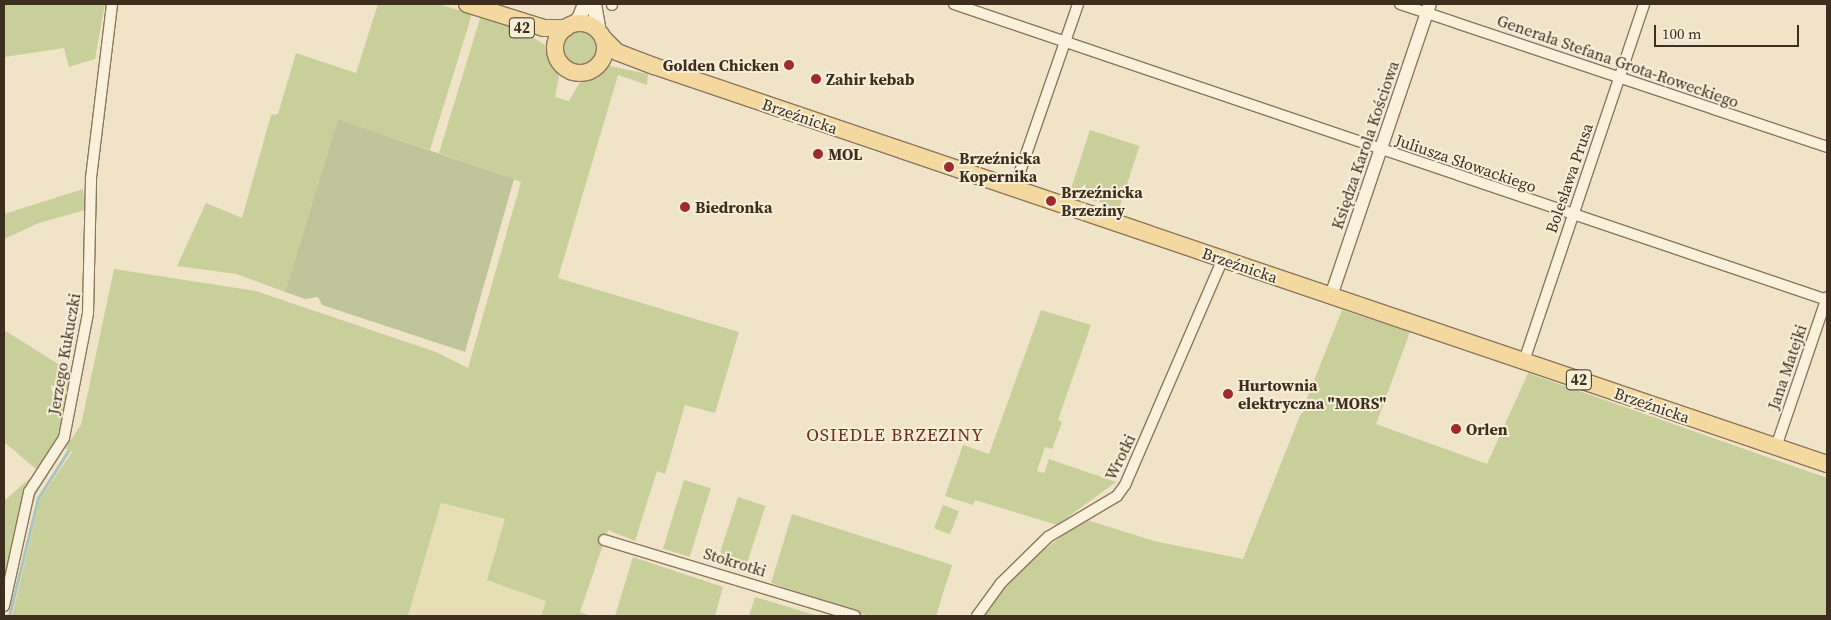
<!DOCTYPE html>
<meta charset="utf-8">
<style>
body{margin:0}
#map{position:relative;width:1831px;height:620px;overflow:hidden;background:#f0e4c8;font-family:"Source Serif 4",serif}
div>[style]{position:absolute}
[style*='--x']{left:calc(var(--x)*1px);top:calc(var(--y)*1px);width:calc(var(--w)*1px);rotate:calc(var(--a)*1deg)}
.farmland>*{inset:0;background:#e6deb5}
.green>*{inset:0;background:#c9cf9b;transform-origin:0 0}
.round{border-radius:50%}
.cemetery>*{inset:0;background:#bfc49a}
.stream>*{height:3px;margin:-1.5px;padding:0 1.5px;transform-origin:1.5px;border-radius:1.5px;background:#a9c4bc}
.roads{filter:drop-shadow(1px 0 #8d765c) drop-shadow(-1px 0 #8d765c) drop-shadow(0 1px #8d765c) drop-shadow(0 -1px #8d765c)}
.minor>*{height:10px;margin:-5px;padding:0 5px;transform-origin:5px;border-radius:5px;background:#faf1dc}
.tertiary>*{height:12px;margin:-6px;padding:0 6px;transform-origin:6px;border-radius:6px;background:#faf1dc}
.secondary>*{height:14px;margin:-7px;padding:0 7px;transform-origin:7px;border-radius:7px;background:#faf1dc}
.primary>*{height:16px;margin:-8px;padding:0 8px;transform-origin:8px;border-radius:8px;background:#f3d9a0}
.primary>.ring{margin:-8px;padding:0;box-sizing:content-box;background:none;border:16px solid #f3d9a0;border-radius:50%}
.dots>*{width:14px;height:14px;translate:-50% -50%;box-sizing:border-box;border:2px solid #f7eed8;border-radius:50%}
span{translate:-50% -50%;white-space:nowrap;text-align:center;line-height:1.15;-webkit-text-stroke:4px #f7eed8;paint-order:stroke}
.shield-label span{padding:1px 4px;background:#f7eed8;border:1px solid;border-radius:4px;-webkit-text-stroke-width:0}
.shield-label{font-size:15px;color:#3d2e20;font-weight:700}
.street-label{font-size:16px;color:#3d2e20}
.poi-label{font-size:16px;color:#3d2e20;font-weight:700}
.right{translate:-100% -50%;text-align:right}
.left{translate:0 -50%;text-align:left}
.neighbourhood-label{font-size:18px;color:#6b2e1e;letter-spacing:1px}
.frame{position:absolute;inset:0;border:5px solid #3d2e20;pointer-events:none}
.scale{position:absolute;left:1654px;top:25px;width:145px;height:22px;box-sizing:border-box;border:2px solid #3d2e20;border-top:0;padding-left:6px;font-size:15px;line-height:18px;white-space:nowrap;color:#3d2e20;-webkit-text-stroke:4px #f7eed8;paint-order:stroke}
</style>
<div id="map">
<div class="farmland">
<div style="clip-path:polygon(441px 503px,505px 519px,546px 601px,541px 616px,408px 616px)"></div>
</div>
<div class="green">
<div style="clip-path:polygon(4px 4px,105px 4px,95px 59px,69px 67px,64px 48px,4px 57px)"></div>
<div style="clip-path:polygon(378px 4px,438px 4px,472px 14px,430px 150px,338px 119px,285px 292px,236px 274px,177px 266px,206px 203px,242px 218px,271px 115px,278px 114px,296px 53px,356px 73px)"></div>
<div style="clip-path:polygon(481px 15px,512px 25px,547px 46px,559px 77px,555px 97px,569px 101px,580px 82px,610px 66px,648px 74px,647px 85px,618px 75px,558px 278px,739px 332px,715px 413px,685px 405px,665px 474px,657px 471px,635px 541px,608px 530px,580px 612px,592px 616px,541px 616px,546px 601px,487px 580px,505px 519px,441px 503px,408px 616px,12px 616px,40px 499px,72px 452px,65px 448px,36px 494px,4px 616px,4px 501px,38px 471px,4px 442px,4px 330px,71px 372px,59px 443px,65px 448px,81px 425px,114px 269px,256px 291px,436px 352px,468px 368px,521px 182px,439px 153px)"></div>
<div class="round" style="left:562px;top:31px;width:36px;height:36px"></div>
<div style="left:1090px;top:130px;width:52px;height:66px;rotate:18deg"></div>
<div style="clip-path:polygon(83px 189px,85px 210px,39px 223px,4px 239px,4px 214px)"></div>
<div style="clip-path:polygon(1041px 310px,1091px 325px,1058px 420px,1062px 422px,1052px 449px,1045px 447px,1037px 471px,1044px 473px,1049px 459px,1116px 482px,1057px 525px,975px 500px,973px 505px,945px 496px,963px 445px,989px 454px)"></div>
<div style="clip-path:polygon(1342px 310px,1410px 332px,1376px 424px,1487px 464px,1528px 373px,1827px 478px,1827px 616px,982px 616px,1011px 575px,1084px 519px,1154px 541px,1243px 559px)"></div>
<div style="left:684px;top:480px;width:28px;height:72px;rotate:17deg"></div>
<div style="left:738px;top:497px;width:29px;height:70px;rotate:18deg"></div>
<div style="left:943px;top:505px;width:17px;height:25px;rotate:21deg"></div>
<div style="clip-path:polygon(792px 514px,952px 565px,936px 616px,869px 616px,771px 583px)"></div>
<div style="clip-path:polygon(633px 557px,723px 587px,715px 616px,615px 616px)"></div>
<div style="clip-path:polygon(755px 597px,818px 616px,749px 616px)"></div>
</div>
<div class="cemetery">
<div style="clip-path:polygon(338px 119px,514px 179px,465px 352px,322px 305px,318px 297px,305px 299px,285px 292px)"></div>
</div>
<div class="stream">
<div style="--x:9;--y:616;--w:122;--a:-76.2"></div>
<div style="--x:38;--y:498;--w:56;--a:-57.4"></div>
</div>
<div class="roads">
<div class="minor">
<div style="--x:954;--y:4;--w:922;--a:18.73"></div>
<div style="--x:1400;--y:4;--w:450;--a:18.5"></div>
<div style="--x:612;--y:5;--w:1;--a:-90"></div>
<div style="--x:1014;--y:189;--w:196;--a:-70.9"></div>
<div style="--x:1524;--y:361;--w:377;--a:-71.4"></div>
<div style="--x:1776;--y:447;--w:158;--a:-71.2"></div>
<div style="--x:604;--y:540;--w:262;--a:16.8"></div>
<div style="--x:4;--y:606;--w:117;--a:-77.6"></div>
<div style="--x:29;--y:492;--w:64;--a:-57.1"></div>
<div style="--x:64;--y:438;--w:127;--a:-79.1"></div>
<div style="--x:88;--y:313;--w:135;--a:-88.7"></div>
<div style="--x:91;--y:178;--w:175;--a:-83.1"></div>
<div style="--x:977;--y:616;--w:41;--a:-54"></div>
<div style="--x:1001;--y:583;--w:66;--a:-44.4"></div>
<div style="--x:1048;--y:537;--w:80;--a:-30.7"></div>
<div style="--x:1117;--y:496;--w:14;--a:-54"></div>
<div style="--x:1125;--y:485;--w:246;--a:-66.6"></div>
</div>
<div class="tertiary">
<div style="--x:1331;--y:296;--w:308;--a:-71.3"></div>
</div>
<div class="secondary">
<div style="--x:594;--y:4;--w:28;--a:80"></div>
<div style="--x:569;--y:26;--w:12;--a:-35"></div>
<div style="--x:579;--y:19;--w:16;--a:-68"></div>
</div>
<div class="primary">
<div style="--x:467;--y:4;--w:81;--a:17.3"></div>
<div style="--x:544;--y:28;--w:22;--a:0"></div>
<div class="ring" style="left:555px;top:23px;width:34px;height:34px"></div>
<div style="--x:603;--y:38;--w:20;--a:45"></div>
<div style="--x:617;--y:52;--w:40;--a:21"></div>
<div style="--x:654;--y:66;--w:1239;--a:18.74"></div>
</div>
</div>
<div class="dots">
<div style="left:789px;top:65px;background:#9e2a2b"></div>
<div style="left:816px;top:79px;background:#9e2a2b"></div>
<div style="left:818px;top:154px;background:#9e2a2b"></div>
<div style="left:949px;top:167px;background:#9e2a2b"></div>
<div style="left:1051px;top:201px;background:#9e2a2b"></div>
<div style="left:685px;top:207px;background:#9e2a2b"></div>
<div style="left:1228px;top:394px;background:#9e2a2b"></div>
<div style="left:1456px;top:429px;background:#9e2a2b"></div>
</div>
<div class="shield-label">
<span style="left:522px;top:28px">42</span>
<span style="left:1579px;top:380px">42</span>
</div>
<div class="street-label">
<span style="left:1618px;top:61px;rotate:19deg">Generała Stefana Grota-Roweckiego</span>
<span style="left:800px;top:116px;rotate:19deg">Brzeźnicka</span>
<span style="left:1365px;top:145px;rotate:-71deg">Księdza Karola Kościowa</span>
<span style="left:1466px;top:163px;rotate:19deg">Juliusza Słowackiego</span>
<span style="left:1569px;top:178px;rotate:-71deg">Bolesława Prusa</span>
<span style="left:1240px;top:265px;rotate:19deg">Brzeźnicka</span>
<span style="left:64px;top:354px;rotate:-80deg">Jerzego Kukuczki</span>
<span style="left:1787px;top:367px;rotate:-71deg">Jana Matejki</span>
<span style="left:1652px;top:405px;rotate:19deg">Brzeźnicka</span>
<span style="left:1120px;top:457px;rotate:-64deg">Wrotki</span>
<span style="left:735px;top:562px;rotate:17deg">Stokrotki</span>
</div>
<div class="poi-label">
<span class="right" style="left:779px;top:65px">Golden Chicken</span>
<span class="left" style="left:826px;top:79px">Zahir kebab</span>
<span class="left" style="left:828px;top:154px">MOL</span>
<span class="left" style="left:959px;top:167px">Brzeźnicka<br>Kopernika</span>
<span class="left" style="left:1061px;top:201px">Brzeźnicka<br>Brzeziny</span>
<span class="left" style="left:695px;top:207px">Biedronka</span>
<span class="left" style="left:1238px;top:394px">Hurtownia<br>elektryczna "MORS"</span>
<span class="left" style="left:1466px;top:429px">Orlen</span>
</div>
<div class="neighbourhood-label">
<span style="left:895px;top:435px">OSIEDLE BRZEZINY</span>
</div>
<div class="frame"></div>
<div class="scale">100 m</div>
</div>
